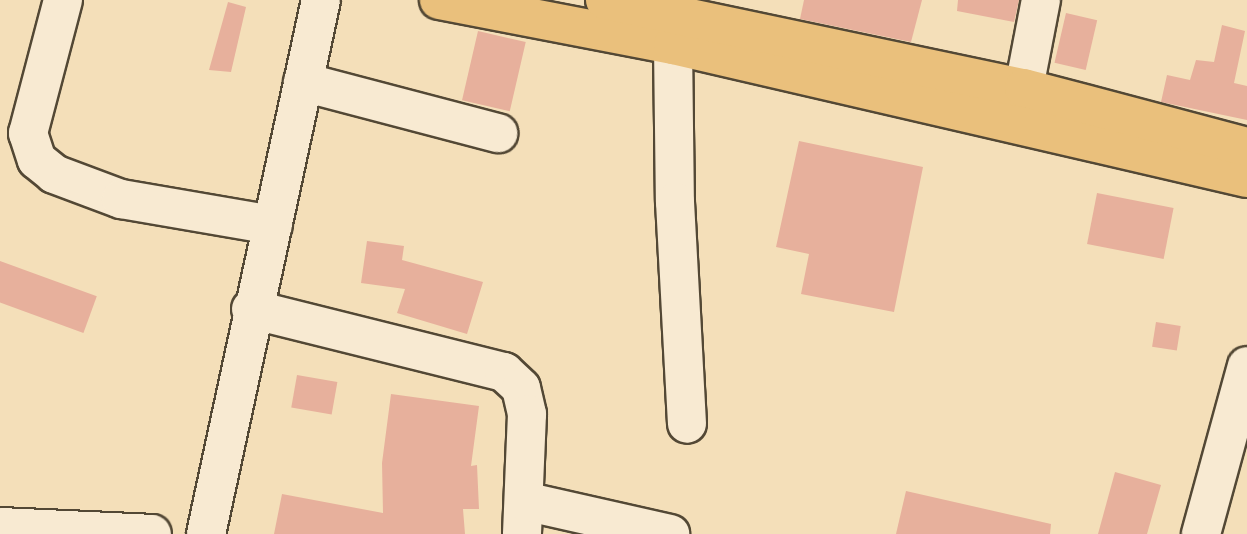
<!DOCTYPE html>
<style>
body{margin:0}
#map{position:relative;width:1247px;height:534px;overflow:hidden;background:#f4dfb9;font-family:"Libre Caslon Text",serif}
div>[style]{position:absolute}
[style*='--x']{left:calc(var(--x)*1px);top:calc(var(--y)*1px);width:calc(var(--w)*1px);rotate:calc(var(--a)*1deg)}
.building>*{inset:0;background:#e7b09c;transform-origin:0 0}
.roads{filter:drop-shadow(2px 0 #534835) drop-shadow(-2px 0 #534835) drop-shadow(0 2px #534835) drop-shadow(0 -2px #534835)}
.minor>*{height:38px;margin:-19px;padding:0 19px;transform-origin:19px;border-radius:19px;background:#f8ead2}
.major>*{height:38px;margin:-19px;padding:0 19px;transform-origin:19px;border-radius:19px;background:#eac07c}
span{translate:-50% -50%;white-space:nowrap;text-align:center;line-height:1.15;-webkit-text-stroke:6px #f8ead2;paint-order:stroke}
</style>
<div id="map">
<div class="building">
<div style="clip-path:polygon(804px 0,922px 0,911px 42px,800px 19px)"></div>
<div style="clip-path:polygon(958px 0,1019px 0,1014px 22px,957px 11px)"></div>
<div style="clip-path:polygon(228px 2px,246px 7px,231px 72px,209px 70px)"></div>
<div style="left:1066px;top:13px;width:32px;height:51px;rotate:13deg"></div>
<div style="clip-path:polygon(1222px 25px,1245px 31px,1234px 83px,1247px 86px,1247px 120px,1161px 102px,1167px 75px,1190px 80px,1196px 60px,1214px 62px)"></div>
<div style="left:478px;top:31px;width:49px;height:71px;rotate:13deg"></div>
<div style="clip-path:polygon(799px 141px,923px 167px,894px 312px,801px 294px,809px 254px,776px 247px)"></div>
<div style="left:1097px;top:193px;width:78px;height:52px;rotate:11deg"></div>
<div style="clip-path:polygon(367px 241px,404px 246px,402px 260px,483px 282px,467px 334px,397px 313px,405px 289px,361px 283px)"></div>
<div style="left:0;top:261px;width:103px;height:39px;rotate:20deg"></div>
<div style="left:1156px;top:322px;width:25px;height:25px;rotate:9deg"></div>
<div style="left:297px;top:375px;width:41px;height:33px;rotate:10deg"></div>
<div style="clip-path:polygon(391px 394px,479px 406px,471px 466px,477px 465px,479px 509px,463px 509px,465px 534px,274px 534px,282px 494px,383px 513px,382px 463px)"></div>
<div style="clip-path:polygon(1115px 472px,1161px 485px,1147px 534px,1098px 534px)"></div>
<div style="clip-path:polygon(906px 491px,1051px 524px,1050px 534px,896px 534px)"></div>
</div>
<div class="roads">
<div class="minor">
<div style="--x:63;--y:0;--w:138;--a:104.7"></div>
<div style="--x:28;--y:133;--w:28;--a:72"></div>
<div style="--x:37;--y:160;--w:22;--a:39"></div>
<div style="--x:54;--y:174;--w:72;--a:20.5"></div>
<div style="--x:121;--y:199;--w:154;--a:9.7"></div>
<div style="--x:673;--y:45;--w:157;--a:89.3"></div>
<div style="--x:675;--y:202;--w:222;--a:86.9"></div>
<div style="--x:303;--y:82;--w:202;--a:14.7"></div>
<div style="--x:1024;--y:88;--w:90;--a:-79.1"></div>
<div style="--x:251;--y:309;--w:261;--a:14"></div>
<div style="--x:504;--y:372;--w:23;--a:43"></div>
<div style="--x:521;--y:388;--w:27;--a:77"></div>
<div style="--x:527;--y:414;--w:120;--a:92.4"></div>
<div style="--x:524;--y:501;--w:150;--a:12.7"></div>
<div style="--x:0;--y:527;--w:152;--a:2.6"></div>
<div style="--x:206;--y:534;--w:546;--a:-77.85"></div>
<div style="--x:1201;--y:534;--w:174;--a:-74.7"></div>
</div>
<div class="major">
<div style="--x:439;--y:0;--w:238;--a:10.9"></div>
<div style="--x:673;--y:45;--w:589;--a:13.05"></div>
<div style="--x:605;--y:0;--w:428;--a:11.9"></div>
<div style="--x:1024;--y:88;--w:231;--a:14.8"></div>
</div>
</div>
</div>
